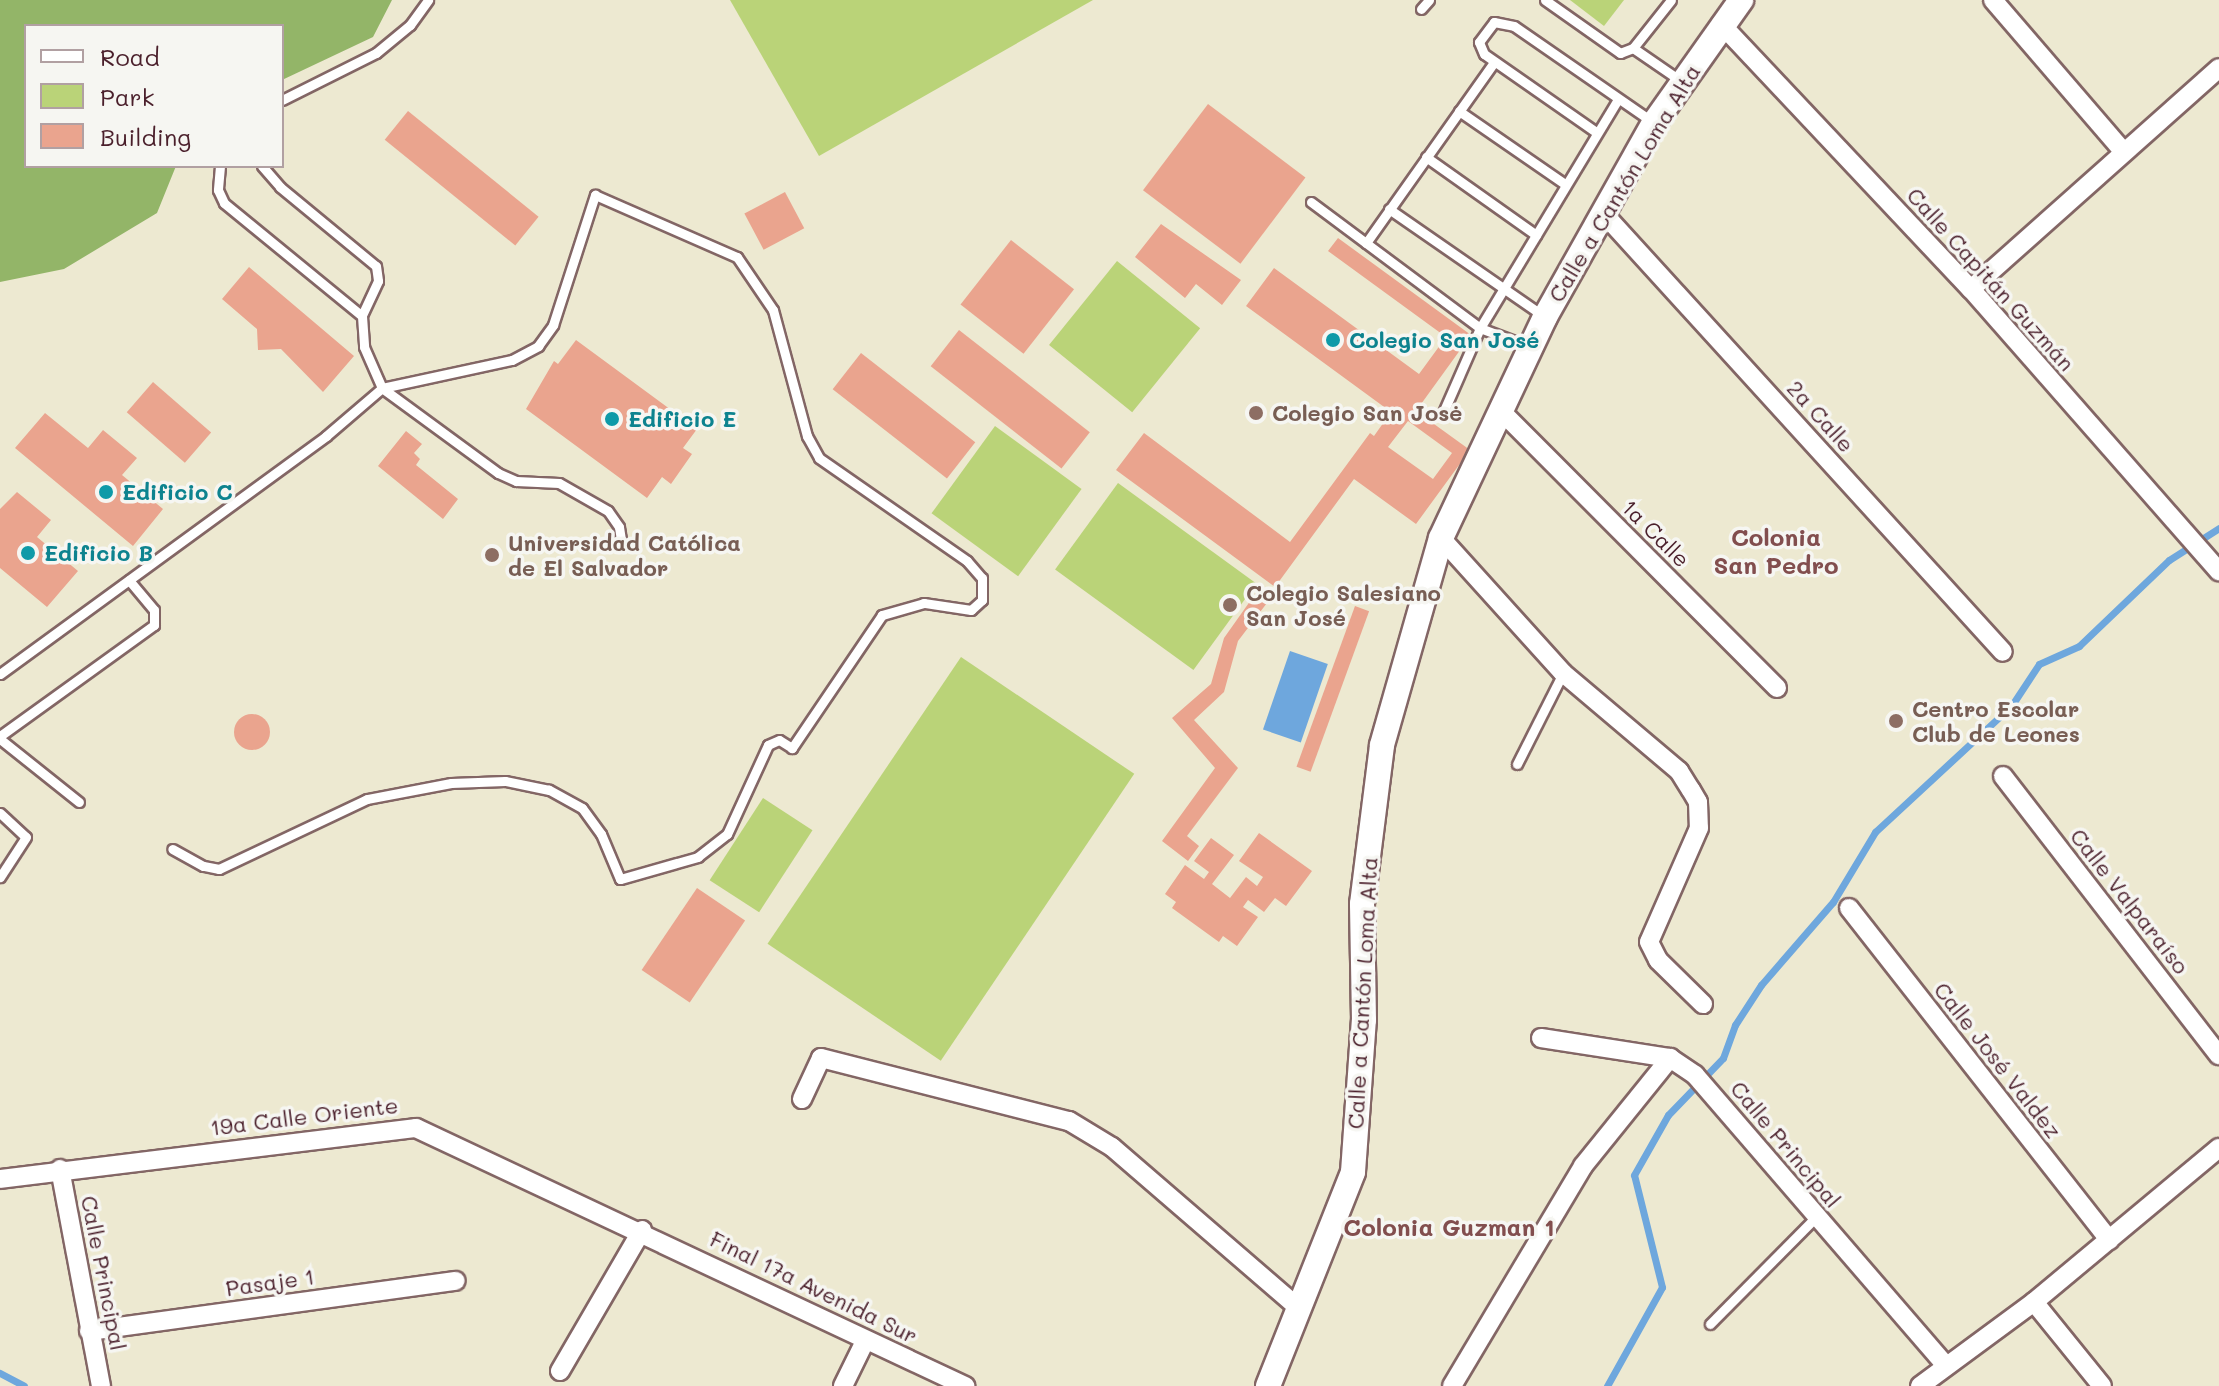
<!DOCTYPE html>
<meta charset="utf-8">
<style>
body{margin:0}
#map{position:relative;width:2219px;height:1386px;overflow:hidden;background:#ede9d1;font-family:Mali,sans-serif}
div>[style]{position:absolute}
[style*='--x']{left:calc(var(--x)*1px);top:calc(var(--y)*1px);width:calc(var(--w)*1px);rotate:calc(var(--a)*1deg)}
.green>*{inset:0;background:#bad378;transform-origin:0 0}
.forest>*{inset:0;background:#93b568}
.water>*{inset:0;background:#6ea7dd;transform-origin:0 0}
.stream>*{height:7px;margin:-3.5px;padding:0 3.5px;transform-origin:3.5px;border-radius:3.5px;background:#6ea7dd}
.building>*{inset:0;background:#eaa48e;transform-origin:0 0}
.round{border-radius:50%}
.roads{filter:drop-shadow(2px 0 #836665) drop-shadow(-2px 0 #836665) drop-shadow(0 2px #836665) drop-shadow(0 -2px #836665)}
.lane>*{height:9px;margin:-4.5px;padding:0 4.5px;transform-origin:4.5px;border-radius:4.5px;background:#fff}
.street>*{height:18px;margin:-9px;padding:0 9px;transform-origin:9px;border-radius:9px;background:#fff}
.secondary>*{height:24px;margin:-12px;padding:0 12px;transform-origin:12px;border-radius:12px;background:#fff}
.dots>*{width:22px;height:22px;translate:-50% -50%;box-sizing:border-box;border:4px solid #f6f6f2;border-radius:50%}
span{translate:-50% -50%;white-space:nowrap;text-align:center;line-height:1.15;-webkit-text-stroke:7px #f6f6f2;paint-order:stroke}
.street-label{font-size:22px;color:#4a1f2b}
.culture-label{font-size:22px;color:#0d838f;font-weight:700}
.left{translate:0 -50%;text-align:left}
.education-label{font-size:22px;color:#785e54;font-weight:700}
.neighbourhood-label{font-size:24px;color:#824e4e;font-weight:700}
.legend{position:absolute;left:24px;top:24px;width:260px;height:144px;box-sizing:border-box;background:#f6f6f2;border:2px solid #b1a0a2;margin:0;padding:10px 14px;list-style:none;font-size:24px;color:#4a1f2b}
.legend li{display:flex;align-items:center;gap:16px;height:40px}
.legend b{width:40px;border:2px solid #b1a0a2}
</style>
<div id="map">
<div class="green">
<div style="clip-path:polygon(730px 0,1093px 0,819px 156px)"></div>
<div style="clip-path:polygon(1570px 0,1624px 0,1604px 26px)"></div>
<div style="left:1117px;top:261px;width:107px;height:108px;rotate:39deg"></div>
<div style="left:995px;top:426px;width:107px;height:108px;rotate:36deg"></div>
<div style="left:1118px;top:483px;width:171px;height:107px;rotate:36deg"></div>
<div style="left:961px;top:657px;width:209px;height:346px;rotate:34deg"></div>
<div style="left:763px;top:798px;width:59px;height:98px;rotate:33deg"></div>
</div>
<div class="forest">
<div style="clip-path:polygon(0 0,392px 0,373px 37px,282px 80px,282px 26px,26px 26px,26px 166px,176px 166px,157px 213px,64px 269px,0 282px)"></div>
</div>
<div class="water">
<div style="left:1290px;top:651px;width:40px;height:83px;rotate:19deg"></div>
</div>
<div class="stream">
<div style="--x:0;--y:1373;--w:27;--a:28"></div>
<div style="--x:1607;--y:1386;--w:113;--a:-60.9"></div>
<div style="--x:1662;--y:1287;--w:115;--a:-104"></div>
<div style="--x:1634;--y:1175;--w:69;--a:-60.5"></div>
<div style="--x:1668;--y:1115;--w:79;--a:-46"></div>
<div style="--x:1723;--y:1058;--w:35;--a:-70"></div>
<div style="--x:1735;--y:1025;--w:48;--a:-57"></div>
<div style="--x:1761;--y:985;--w:110;--a:-49.1"></div>
<div style="--x:1833;--y:902;--w:82;--a:-59"></div>
<div style="--x:1875;--y:832;--w:187;--a:-42.8"></div>
<div style="--x:2012;--y:705;--w:49;--a:-56.6"></div>
<div style="--x:2039;--y:664;--w:44;--a:-24.2"></div>
<div style="--x:2079;--y:646;--w:124;--a:-43.7"></div>
<div style="--x:2169;--y:560;--w:59;--a:-32.6"></div>
</div>
<div class="building">
<div style="left:1208px;top:104px;width:122px;height:108px;rotate:37deg"></div>
<div style="left:408px;top:111px;width:168px;height:37px;rotate:39deg"></div>
<div style="left:785px;top:192px;width:41px;height:46px;rotate:62deg"></div>
<div style="clip-path:polygon(1161px 224px,1241px 280px,1222px 305px,1196px 284px,1185px 298px,1135px 257px)"></div>
<div style="clip-path:polygon(evenodd,1338px 238px,1471px 335px,1416px 411px,1470px 450px,1416px 524px,1354px 479px,1275px 587px,1116px 470px,1144px 433px,1290px 542px,1370px 433px,1374px 436px,1391px 412px,1246px 306px,1274px 268px,1419px 374px,1446px 337px,1328px 251px,1338px 238px,1408px 421px,1452px 453px,1433px 479px,1388px 447px,1408px 421px)"></div>
<div style="left:1011px;top:240px;width:80px;height:82px;rotate:38deg"></div>
<div style="clip-path:polygon(249px 267px,354px 356px,323px 392px,281px 349px,258px 350px,257px 329px,222px 299px)"></div>
<div style="left:959px;top:330px;width:166px;height:46px;rotate:38deg"></div>
<div style="clip-path:polygon(576px 340px,697px 429px,683px 448px,692px 454px,671px 484px,662px 477px,647px 498px,526px 409px,554px 361px,558px 364px)"></div>
<div style="left:861px;top:353px;width:145px;height:46px;rotate:38deg"></div>
<div style="left:153px;top:382px;width:77px;height:40px;rotate:41deg"></div>
<div style="clip-path:polygon(45px 413px,88px 448px,103px 430px,137px 458px,122px 475px,163px 509px,133px 546px,15px 448px)"></div>
<div style="clip-path:polygon(406px 431px,422px 444px,414px 453px,420px 459px,416px 465px,458px 499px,443px 519px,378px 466px)"></div>
<div style="clip-path:polygon(17px 492px,51px 520px,37px 537px,78px 571px,47px 607px,0 568px,0 509px)"></div>
<div style="clip-path:polygon(1258px 590px,1270px 599px,1238px 641px,1224px 692px,1194px 720px,1238px 768px,1187px 836px,1199px 846px,1188px 861px,1162px 841px,1215px 768px,1172px 718px,1211px 684px,1224px 638px)"></div>
<div style="left:1355px;top:606px;width:15px;height:171px;rotate:20deg"></div>
<div class="round" style="left:234px;top:714px;width:36px;height:36px"></div>
<div style="clip-path:polygon(1259px 833px,1312px 871px,1286px 906px,1275px 898px,1264px 912px,1248px 900px,1243px 907px,1258px 917px,1237px 946px,1223px 936px,1219px 942px,1172px 908px,1176px 902px,1165px 894px,1185px 865px,1204px 879px,1209px 872px,1194px 861px,1211px 838px,1234px 855px,1212px 884px,1230px 898px,1246px 877px,1257px 886px,1263px 877px,1239px 861px)"></div>
<div style="left:697px;top:888px;width:58px;height:99px;rotate:34deg"></div>
</div>
<div class="roads">
<div class="lane">
<div style="--x:1545;--y:0;--w:92;--a:35.2"></div>
<div style="--x:1620;--y:53;--w:14;--a:-21"></div>
<div style="--x:1633;--y:48;--w:61;--a:-51.6"></div>
<div style="--x:1421;--y:9;--w:12;--a:-48"></div>
<div style="--x:1633;--y:48;--w:58;--a:34.5"></div>
<div style="--x:282;--y:100;--w:105;--a:-26.6"></div>
<div style="--x:376;--y:53;--w:44;--a:-39.5"></div>
<div style="--x:410;--y:25;--w:31;--a:-54"></div>
<div style="--x:1459;--y:111;--w:129;--a:34.6"></div>
<div style="--x:1596;--y:132;--w:136;--a:-145.1"></div>
<div style="--x:1484;--y:54;--w:13;--a:-113"></div>
<div style="--x:1479;--y:42;--w:25;--a:-53"></div>
<div style="--x:1494;--y:22;--w:20;--a:11"></div>
<div style="--x:1514;--y:26;--w:167;--a:34.7"></div>
<div style="--x:1426;--y:157;--w:135;--a:35.3"></div>
<div style="--x:220;--y:166;--w:24;--a:95"></div>
<div style="--x:218;--y:190;--w:14;--a:65"></div>
<div style="--x:224;--y:203;--w:178;--a:39.3"></div>
<div style="--x:262;--y:166;--w:28;--a:49"></div>
<div style="--x:280;--y:187;--w:124;--a:39.5"></div>
<div style="--x:376;--y:266;--w:15;--a:82"></div>
<div style="--x:378;--y:281;--w:38;--a:115"></div>
<div style="--x:362;--y:316;--w:31;--a:86"></div>
<div style="--x:364;--y:347;--w:45;--a:66.3"></div>
<div style="--x:382;--y:388;--w:144;--a:36.2"></div>
<div style="--x:498;--y:473;--w:20;--a:24"></div>
<div style="--x:516;--y:481;--w:43;--a:2.7"></div>
<div style="--x:559;--y:483;--w:56;--a:29.7"></div>
<div style="--x:608;--y:511;--w:19;--a:55"></div>
<div style="--x:619;--y:527;--w:18;--a:81"></div>
<div style="--x:1311;--y:202;--w:211;--a:36.7"></div>
<div style="--x:1480;--y:328;--w:53;--a:20.8"></div>
<div style="--x:1389;--y:209;--w:190;--a:34.7"></div>
<div style="--x:1366;--y:243;--w:222;--a:-54.7"></div>
<div style="--x:1442;--y:415;--w:95;--a:-66.4"></div>
<div style="--x:1480;--y:328;--w:267;--a:-58.9"></div>
<div style="--x:0;--y:674;--w:404;--a:-36.1"></div>
<div style="--x:326;--y:436;--w:74;--a:-40.6"></div>
<div style="--x:382;--y:388;--w:133;--a:-12.2"></div>
<div style="--x:512;--y:360;--w:30;--a:-28"></div>
<div style="--x:538;--y:346;--w:26;--a:-54"></div>
<div style="--x:553;--y:325;--w:137;--a:-72.1"></div>
<div style="--x:595;--y:195;--w:155;--a:23.6"></div>
<div style="--x:737;--y:257;--w:64;--a:55.8"></div>
<div style="--x:773;--y:310;--w:131;--a:74.9"></div>
<div style="--x:807;--y:436;--w:25;--a:61"></div>
<div style="--x:819;--y:458;--w:180;--a:34.8"></div>
<div style="--x:967;--y:561;--w:23;--a:49"></div>
<div style="--x:982;--y:578;--w:22;--a:90"></div>
<div style="--x:982;--y:600;--w:15;--a:138"></div>
<div style="--x:971;--y:610;--w:48;--a:-171.5"></div>
<div style="--x:924;--y:603;--w:44;--a:164.1"></div>
<div style="--x:882;--y:615;--w:161;--a:124.1"></div>
<div style="--x:792;--y:748;--w:15;--a:-148"></div>
<div style="--x:779;--y:740;--w:12;--a:156"></div>
<div style="--x:768;--y:745;--w:98;--a:114.7"></div>
<div style="--x:727;--y:834;--w:37;--a:142"></div>
<div style="--x:698;--y:857;--w:81;--a:164.2"></div>
<div style="--x:620;--y:879;--w:49;--a:-112.9"></div>
<div style="--x:601;--y:834;--w:32;--a:-126"></div>
<div style="--x:582;--y:808;--w:38;--a:-151"></div>
<div style="--x:549;--y:790;--w:45;--a:-168.4"></div>
<div style="--x:505;--y:781;--w:54;--a:177.9"></div>
<div style="--x:451;--y:783;--w:86;--a:169.2"></div>
<div style="--x:367;--y:799;--w:164;--a:154.7"></div>
<div style="--x:219;--y:869;--w:16;--a:-169"></div>
<div style="--x:203;--y:866;--w:35;--a:-151"></div>
<div style="--x:0;--y:736;--w:190;--a:-35.8"></div>
<div style="--x:154;--y:625;--w:15;--a:-90"></div>
<div style="--x:154;--y:610;--w:39;--a:-130"></div>
<div style="--x:0;--y:739;--w:101;--a:38.6"></div>
<div style="--x:1517;--y:764;--w:102;--a:-63.2"></div>
<div style="--x:0;--y:813;--w:35;--a:43"></div>
<div style="--x:26;--y:837;--w:48;--a:123"></div>
<div style="--x:1710;--y:1324;--w:151;--a:-45.3"></div>
</div>
<div class="street">
<div style="--x:1993;--y:0;--w:199;--a:49.3"></div>
<div style="--x:1721;--y:24;--w:364;--a:46.7"></div>
<div style="--x:1971;--y:289;--w:376;--a:48.7"></div>
<div style="--x:1604;--y:214;--w:592;--a:47.67"></div>
<div style="--x:1971;--y:289;--w:332;--a:-41.7"></div>
<div style="--x:1501;--y:411;--w:391;--a:45.1"></div>
<div style="--x:1441;--y:538;--w:182;--a:47.9"></div>
<div style="--x:1563;--y:673;--w:152;--a:40.2"></div>
<div style="--x:1679;--y:771;--w:22;--a:58"></div>
<div style="--x:1691;--y:790;--w:14;--a:60"></div>
<div style="--x:1698;--y:802;--w:26;--a:88"></div>
<div style="--x:1699;--y:828;--w:124;--a:113.7"></div>
<div style="--x:1649;--y:942;--w:20;--a:63"></div>
<div style="--x:1658;--y:960;--w:63;--a:44.4"></div>
<div style="--x:2003;--y:776;--w:353;--a:52.3"></div>
<div style="--x:1849;--y:908;--w:422;--a:51.9"></div>
<div style="--x:1541;--y:1038;--w:131;--a:8.8"></div>
<div style="--x:1670;--y:1058;--w:30;--a:34"></div>
<div style="--x:1695;--y:1075;--w:383;--a:49.2"></div>
<div style="--x:802;--y:1099;--w:45;--a:-65.1"></div>
<div style="--x:821;--y:1058;--w:256;--a:14.3"></div>
<div style="--x:1069;--y:1121;--w:50;--a:31.2"></div>
<div style="--x:1112;--y:1147;--w:248;--a:40.8"></div>
<div style="--x:60;--y:1169;--w:221;--a:79.3"></div>
<div style="--x:0;--y:1179;--w:419;--a:-7"></div>
<div style="--x:416;--y:1128;--w:607;--a:25.17"></div>
<div style="--x:2034;--y:1302;--w:108;--a:51"></div>
<div style="--x:89;--y:1331;--w:370;--a:-7.8"></div>
<div style="--x:560;--y:1371;--w:163;--a:-59.8"></div>
<div style="--x:843;--y:1386;--w:50;--a:-63.9"></div>
<div style="--x:1452;--y:1386;--w:256;--a:-59.2"></div>
<div style="--x:1583;--y:1166;--w:139;--a:-51.1"></div>
<div style="--x:1920;--y:1386;--w:142;--a:-36.4"></div>
<div style="--x:2034;--y:1302;--w:241;--a:-39.8"></div>
</div>
<div class="secondary">
<div style="--x:1268;--y:1386;--w:230;--a:-68.3"></div>
<div style="--x:1353;--y:1172;--w:152;--a:-85.9"></div>
<div style="--x:1364;--y:1020;--w:116;--a:-91"></div>
<div style="--x:1362;--y:904;--w:160;--a:-82.8"></div>
<div style="--x:1382;--y:745;--w:215;--a:-74.1"></div>
<div style="--x:1441;--y:538;--w:244;--a:-64.8"></div>
<div style="--x:1545;--y:317;--w:223;--a:-60.7"></div>
<div style="--x:1654;--y:123;--w:151;--a:-54.7"></div>
</div>
</div>
<div class="dots">
<div style="left:1333px;top:340px;background:#0f9aa8"></div>
<div style="left:1256px;top:413px;background:#8d6e63"></div>
<div style="left:612px;top:419px;background:#0f9aa8"></div>
<div style="left:106px;top:492px;background:#0f9aa8"></div>
<div style="left:28px;top:553px;background:#0f9aa8"></div>
<div style="left:492px;top:555px;background:#8d6e63"></div>
<div style="left:1230px;top:605px;background:#8d6e63"></div>
<div style="left:1896px;top:721px;background:#8d6e63"></div>
</div>
<div class="street-label">
<span style="left:1624px;top:183px;rotate:-59deg">Calle a Cantón Loma Alta</span>
<span style="left:1991px;top:279px;rotate:48deg">Calle Capitán Guzmán</span>
<span style="left:1821px;top:416px;rotate:48deg">2a Calle</span>
<span style="left:1656px;top:533px;rotate:45deg">1a Calle</span>
<span style="left:2130px;top:901px;rotate:52deg">Calle Valparaíso</span>
<span style="left:1362px;top:993px;rotate:-87deg">Calle a Cantón Loma Alta</span>
<span style="left:1998px;top:1060px;rotate:52deg">Calle José Valdez</span>
<span style="left:304px;top:1116px;rotate:-7deg">19a Calle Oriente</span>
<span style="left:1786px;top:1144px;rotate:50deg">Calle Principal</span>
<span style="left:104px;top:1273px;rotate:79deg">Calle Principal</span>
<span style="left:270px;top:1282px;rotate:-8deg">Pasaje 1</span>
<span style="left:814px;top:1287px;rotate:26deg">Final 17a Avenida Sur</span>
</div>
<div class="culture-label">
<span class="left" style="left:1349px;top:340px">Colegio San José</span>
<span class="left" style="left:628px;top:419px">Edificio E</span>
<span class="left" style="left:122px;top:492px">Edificio C</span>
<span class="left" style="left:44px;top:553px">Edificio B</span>
</div>
<div class="education-label">
<span class="left" style="left:1272px;top:413px">Colegio San Josė</span>
<span class="left" style="left:508px;top:555px">Universidad Católica<br>de El Salvador</span>
<span class="left" style="left:1246px;top:605px">Colegio Salesiano<br>San José</span>
<span class="left" style="left:1912px;top:721px">Centro Escolar<br>Club de Leones</span>
</div>
<div class="neighbourhood-label">
<span style="left:1776px;top:551px">Colonia<br>San Pedro</span>
<span style="left:1449px;top:1227px">Colonia Guzman 1</span>
</div>
<ul class="legend">
<li><b style="height:10px;background:#fff"></b>Road</li>
<li><b style="height:22px;background:#bad378"></b>Park</li>
<li><b style="height:22px;background:#eaa48e"></b>Building</li>
</ul>
</div>
